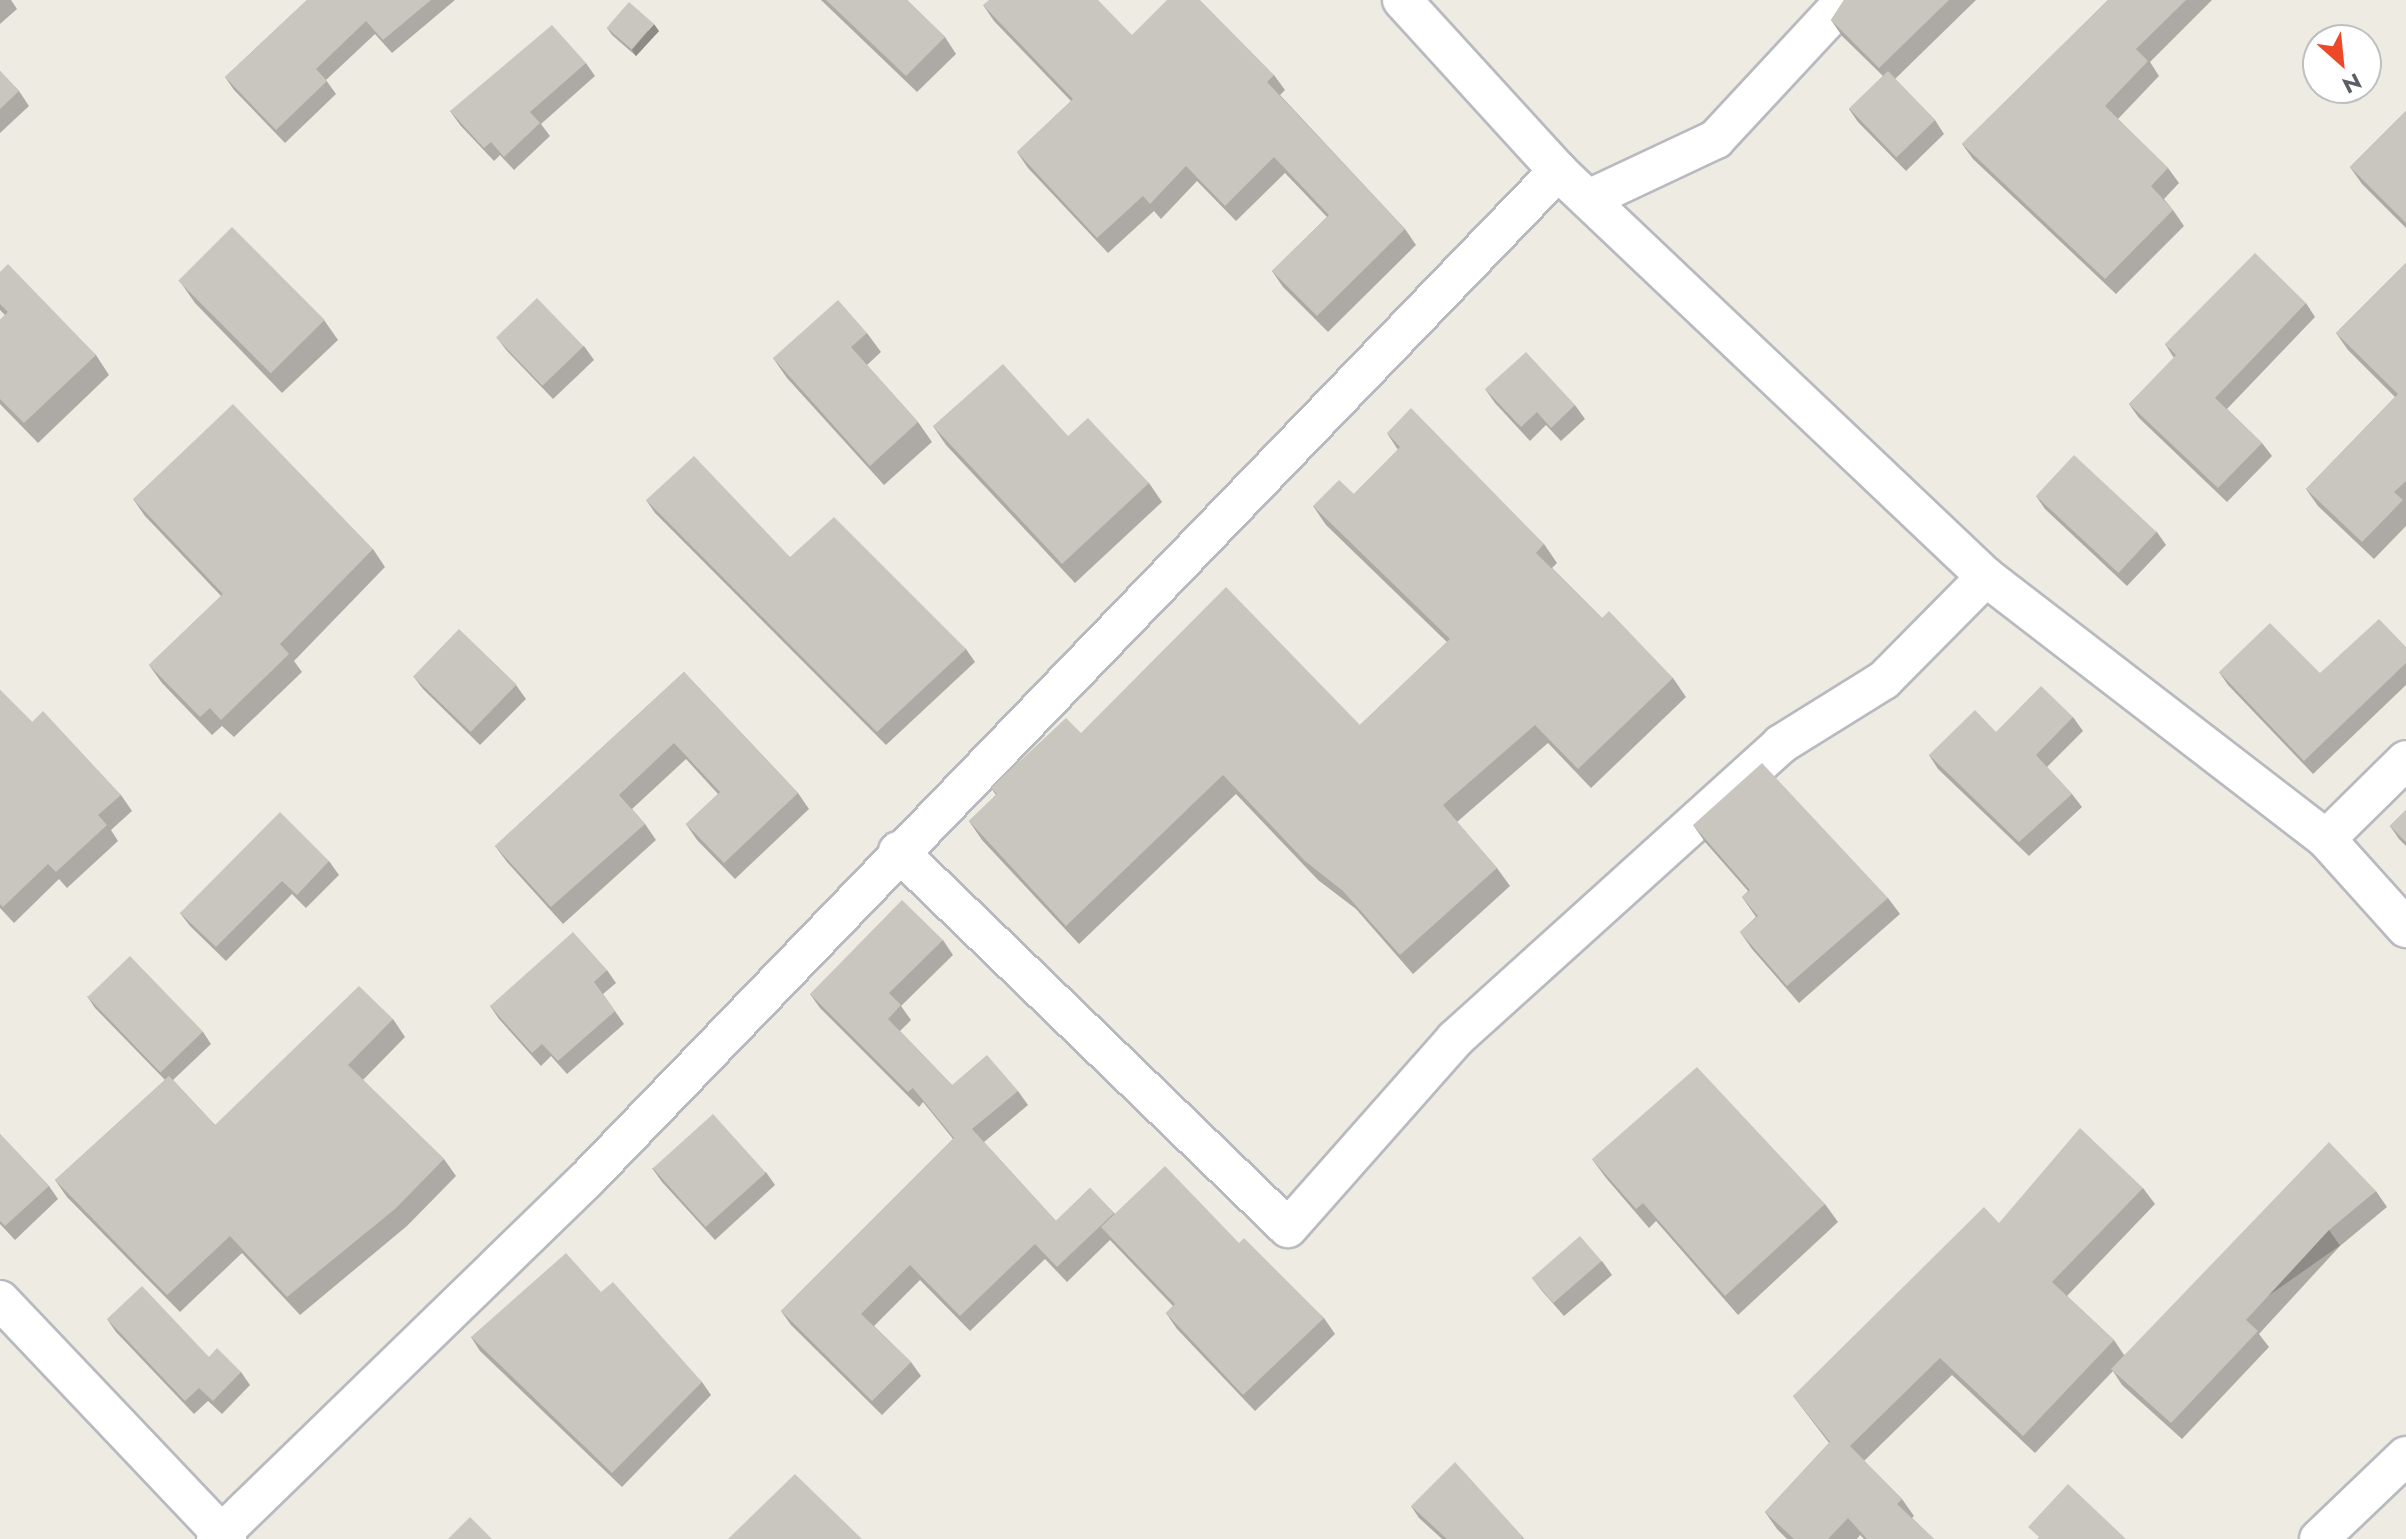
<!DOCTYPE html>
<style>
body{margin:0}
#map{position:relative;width:2406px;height:1539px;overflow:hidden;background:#eeece2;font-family:Jost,sans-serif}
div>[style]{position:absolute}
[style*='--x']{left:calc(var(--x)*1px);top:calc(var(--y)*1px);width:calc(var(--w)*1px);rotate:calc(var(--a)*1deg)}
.roads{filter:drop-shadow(2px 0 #b8babf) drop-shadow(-2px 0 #b8babf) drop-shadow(0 2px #b8babf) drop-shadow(0 -2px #b8babf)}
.street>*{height:38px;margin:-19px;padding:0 19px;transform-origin:19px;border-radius:19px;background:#fff}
.wall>*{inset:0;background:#adaaa5}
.shaded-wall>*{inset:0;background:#8d8b86;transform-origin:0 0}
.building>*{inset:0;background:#c9c6c0;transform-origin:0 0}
span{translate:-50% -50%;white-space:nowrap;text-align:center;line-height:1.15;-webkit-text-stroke:6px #fff;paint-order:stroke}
.north{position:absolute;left:2302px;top:24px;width:80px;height:80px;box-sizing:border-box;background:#fff;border:2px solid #bdbfc1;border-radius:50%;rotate:153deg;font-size:22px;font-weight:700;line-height:32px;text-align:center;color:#5b5e64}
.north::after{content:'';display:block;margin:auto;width:28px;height:36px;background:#ed4929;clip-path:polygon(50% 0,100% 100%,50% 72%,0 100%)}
</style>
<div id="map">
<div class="roads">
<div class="street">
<div style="--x:1402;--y:0;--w:231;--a:47.6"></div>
<div style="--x:1558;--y:171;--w:590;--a:43.49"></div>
<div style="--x:1986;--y:577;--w:429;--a:37.6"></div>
<div style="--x:2326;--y:839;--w:120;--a:48"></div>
<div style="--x:1593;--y:197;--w:136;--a:-25.2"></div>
<div style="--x:1716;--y:139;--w:190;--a:-47.1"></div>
<div style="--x:2326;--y:839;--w:112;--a:-44.6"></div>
<div style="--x:898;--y:851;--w:542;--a:44.03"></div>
<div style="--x:1288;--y:1228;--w:252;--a:-48.5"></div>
<div style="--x:1455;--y:1039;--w:440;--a:-42.1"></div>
<div style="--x:1781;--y:744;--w:121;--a:-31.9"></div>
<div style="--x:1884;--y:680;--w:145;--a:-45.3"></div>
<div style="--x:0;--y:1300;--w:330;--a:46.5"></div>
<div style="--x:216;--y:1539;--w:517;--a:-44.14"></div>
<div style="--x:587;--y:1179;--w:1400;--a:-46.07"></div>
<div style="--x:2319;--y:1539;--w:120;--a:-43.7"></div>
</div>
</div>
<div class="wall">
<div style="clip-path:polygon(0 0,11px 0,17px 9px,0 24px)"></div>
<div style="clip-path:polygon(307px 0,455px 0,392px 53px,375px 34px,326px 80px,336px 94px,285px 143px,234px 90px,225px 77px)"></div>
<div style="clip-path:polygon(821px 0,907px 0,945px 37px,956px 54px,917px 92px)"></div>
<div style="clip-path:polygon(1844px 0,1976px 0,1895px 79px,1935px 120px,1944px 134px,1906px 171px,1858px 122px,1849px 109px,1883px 76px,1842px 36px,1831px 20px)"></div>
<div style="clip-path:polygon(2108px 0,2212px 0,2150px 62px,2159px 76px,2118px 119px,2168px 168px,2179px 183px,2164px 199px,2173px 210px,2184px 226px,2116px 294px,1973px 159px,1962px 144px)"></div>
<div style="clip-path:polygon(983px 5px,1132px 35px,1274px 75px,1285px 90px,1280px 95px,1405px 229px,1416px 245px,1328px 332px,1283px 287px,1272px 271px,1327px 217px,1285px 173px,1236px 221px,1197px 181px,1161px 219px,1154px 211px,1108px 253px,1028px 168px,1017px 152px,1071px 101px,994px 21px)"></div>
<div style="clip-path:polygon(607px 28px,659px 31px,636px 56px,612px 35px)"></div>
<div style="clip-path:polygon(586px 63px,595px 76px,541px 124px,550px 136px,514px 170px,500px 155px,494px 161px,460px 125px,450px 111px)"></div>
<div style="clip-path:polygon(0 71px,19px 91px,29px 106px,0 133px)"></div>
<div style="clip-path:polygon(2406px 111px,2406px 228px,2362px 184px,2350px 167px)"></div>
<div style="clip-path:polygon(2406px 263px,2406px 526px,2374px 559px,2318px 506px,2306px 489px,2395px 397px,2348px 350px,2336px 333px)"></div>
<div style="clip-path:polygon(0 272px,96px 355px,109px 375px,38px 443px,0 404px,0 320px,5px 315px,0 310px)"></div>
<div style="clip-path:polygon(181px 283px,324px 320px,338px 340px,282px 393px,195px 303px)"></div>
<div style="clip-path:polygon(2306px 303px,2315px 317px,2227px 409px,2262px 443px,2272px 456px,2227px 502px,2139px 418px,2129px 404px,2174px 358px,2165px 344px)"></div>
<div style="clip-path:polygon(867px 333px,881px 352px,867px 365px,918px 422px,932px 442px,884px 485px,787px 378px,773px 358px)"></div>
<div style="clip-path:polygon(497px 338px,584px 346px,594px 360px,553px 399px,507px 351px)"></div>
<div style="clip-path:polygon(1485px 389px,1575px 405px,1585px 419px,1561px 441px,1546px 425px,1530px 441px,1495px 403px)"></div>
<div style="clip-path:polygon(933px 426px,1068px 436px,1149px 483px,1162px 502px,1075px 583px,946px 445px)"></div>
<div style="clip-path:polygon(1387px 433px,1544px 544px,1557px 563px,1552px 568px,1602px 618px,1673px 678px,1686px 697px,1591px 788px,1548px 743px,1457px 822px,1497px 868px,1510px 886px,1413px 974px,1356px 909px,1318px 880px,1236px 794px,1079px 944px,982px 840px,969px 821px,996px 795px,991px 788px,1081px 733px,1360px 725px,1447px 642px,1326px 525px,1313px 506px,1354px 494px,1398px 450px)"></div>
<div style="clip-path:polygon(2036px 496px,2157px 532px,2166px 545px,2127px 586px,2045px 509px)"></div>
<div style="clip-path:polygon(133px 499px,373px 549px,385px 567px,294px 661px,302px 672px,234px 737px,222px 726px,212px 735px,162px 683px,149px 665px,221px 596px,145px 516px)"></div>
<div style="clip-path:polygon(646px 500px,790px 557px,966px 649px,975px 662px,886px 745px,655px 513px)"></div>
<div style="clip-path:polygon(2406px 647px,2406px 685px,2313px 774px,2228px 685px,2219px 672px,2320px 673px)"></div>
<div style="clip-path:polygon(684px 672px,798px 793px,809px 809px,735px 879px,697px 840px,686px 824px,718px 794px,686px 759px,632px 809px,645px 824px,656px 840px,563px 924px,507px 862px,495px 846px)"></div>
<div style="clip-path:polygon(413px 676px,516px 685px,526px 699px,480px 745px,423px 689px)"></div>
<div style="clip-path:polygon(0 690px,32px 722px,121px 795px,132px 811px,111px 830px,118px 841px,67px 888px,59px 879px,14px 923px,0 908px)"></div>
<div style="clip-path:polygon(2073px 717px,2083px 731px,2047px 767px,2072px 794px,2082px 807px,2029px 856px,1938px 769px,1929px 755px,1996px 732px)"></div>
<div style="clip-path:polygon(2406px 810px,2406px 846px,2399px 839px,2390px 826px)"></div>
<div style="clip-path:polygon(1693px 825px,1888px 898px,1900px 914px,1799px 1003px,1752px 949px,1740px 932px,1756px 917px,1742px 897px,1748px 891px,1705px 842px)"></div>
<div style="clip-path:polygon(329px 861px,339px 875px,306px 908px,292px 894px,226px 961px,190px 926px,180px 913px)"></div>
<div style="clip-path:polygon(943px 940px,953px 955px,901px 1006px,911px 1020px,900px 1031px,952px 1085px,1018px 1091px,1028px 1105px,984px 1142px,1056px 1221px,1090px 1188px,1115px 1214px,1239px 1243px,1324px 1318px,1335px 1334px,1255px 1411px,1177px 1329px,1166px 1313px,1173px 1306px,1110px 1240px,1067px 1282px,1045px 1259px,970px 1331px,920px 1280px,874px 1326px,911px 1362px,921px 1376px,882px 1415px,791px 1325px,781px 1311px,953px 1139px,923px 1102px,919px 1107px,820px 1008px,810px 994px)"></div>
<div style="clip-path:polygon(607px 970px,616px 983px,603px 994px,624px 1024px,567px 1074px,551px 1056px,541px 1066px,499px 1019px,490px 1006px)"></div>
<div style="clip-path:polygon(87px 996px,203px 1032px,211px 1044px,173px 1080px,215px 1125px,393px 1019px,405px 1037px,363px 1080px,444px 1159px,456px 1176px,407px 1226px,300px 1315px,242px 1253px,180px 1312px,67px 1197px,55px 1180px,165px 1080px,95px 1008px)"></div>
<div style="clip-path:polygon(0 1134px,49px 1186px,58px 1199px,15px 1240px,0 1224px)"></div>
<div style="clip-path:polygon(1592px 1159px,1825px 1204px,1838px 1222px,1738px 1315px,1656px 1221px,1649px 1228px,1606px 1178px)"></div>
<div style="clip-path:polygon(652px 1168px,766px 1172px,775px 1185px,715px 1240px,662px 1182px)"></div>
<div style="clip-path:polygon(2143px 1188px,2155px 1204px,2067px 1296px,2114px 1340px,2124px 1355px,2376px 1191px,2387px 1207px,2340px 1246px,2259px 1334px,2269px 1347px,2182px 1439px,2122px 1385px,2113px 1371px,2035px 1453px,1952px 1375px,1864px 1461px,1902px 1499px,1914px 1516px,1912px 1518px,1934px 1539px,1864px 1539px,1860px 1535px,1857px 1539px,1787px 1539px,1777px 1529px,1765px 1512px,1829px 1443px,1793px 1396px,1999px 1223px)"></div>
<div style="clip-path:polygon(1602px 1261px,1612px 1275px,1564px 1316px,1542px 1291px,1532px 1278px)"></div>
<div style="clip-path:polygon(601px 1292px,702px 1382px,711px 1395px,622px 1487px,480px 1351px,471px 1337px)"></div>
<div style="clip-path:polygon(107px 1319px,209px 1357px,241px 1372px,250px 1385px,222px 1414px,208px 1401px,194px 1414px,116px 1332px)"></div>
<div style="clip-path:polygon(1411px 1506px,1523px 1537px,1524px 1539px,1442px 1539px,1419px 1518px)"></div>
</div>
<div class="shaded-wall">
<div style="clip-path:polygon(654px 24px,659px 31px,636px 56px,632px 50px)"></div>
<div style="left:2329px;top:1230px;width:19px;height:122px;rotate:55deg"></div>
</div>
<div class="building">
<div style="clip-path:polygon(307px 0,431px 0,383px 40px,366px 21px,316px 69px,327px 81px,276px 130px,225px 77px)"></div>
<div style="clip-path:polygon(826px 0,907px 0,945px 37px,906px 76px)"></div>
<div style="clip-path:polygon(989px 0,1098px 0,1132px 35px,1167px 0,1200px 0,1274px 75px,1267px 82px,1405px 229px,1317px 316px,1272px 271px,1329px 215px,1274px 157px,1225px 206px,1186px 166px,1150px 204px,1143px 196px,1097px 238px,1017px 152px,1073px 99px,983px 5px)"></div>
<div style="clip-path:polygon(1844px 0,1949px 0,1879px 68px,1831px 20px)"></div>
<div style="clip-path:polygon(2108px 0,2186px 0,2136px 49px,2148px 61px,2105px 106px,2168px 168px,2151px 186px,2173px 210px,2105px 279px,1962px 144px)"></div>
<div style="left:629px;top:2px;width:33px;height:34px;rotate:41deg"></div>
<div style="clip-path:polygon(552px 25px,586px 63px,530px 112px,540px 123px,504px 157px,491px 142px,484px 148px,450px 111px)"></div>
<div style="clip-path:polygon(0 71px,19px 91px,0 109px)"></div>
<div style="left:1888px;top:71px;width:68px;height:54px;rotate:46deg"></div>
<div style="clip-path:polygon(2406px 111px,2406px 223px,2350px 167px)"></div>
<div style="left:232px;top:227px;width:131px;height:76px;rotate:45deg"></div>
<div style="clip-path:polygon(2255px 253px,2306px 303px,2215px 398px,2262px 443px,2218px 488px,2129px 404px,2176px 355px,2165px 344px)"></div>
<div style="clip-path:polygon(2406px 263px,2406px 481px,2394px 492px,2403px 500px,2362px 542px,2306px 489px,2398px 394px,2336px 333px)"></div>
<div style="clip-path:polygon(8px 264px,96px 355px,24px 423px,0 399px,0 320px,8px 312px,0 304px,0 272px)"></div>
<div style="left:537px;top:298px;width:67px;height:57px;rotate:46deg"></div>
<div style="clip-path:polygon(838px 300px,867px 333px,851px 347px,918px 422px,870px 466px,773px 358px)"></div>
<div style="clip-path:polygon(1526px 352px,1575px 405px,1551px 428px,1537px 412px,1521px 427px,1485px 389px)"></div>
<div style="clip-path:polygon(1003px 364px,1068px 436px,1088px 418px,1149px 483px,1062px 564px,933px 426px)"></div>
<div style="clip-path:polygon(233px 404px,373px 549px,280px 644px,289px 654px,221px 720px,210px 708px,200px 717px,149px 665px,223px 594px,133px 499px)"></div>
<div style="clip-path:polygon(1411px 408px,1544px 544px,1536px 553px,1602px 618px,1609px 611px,1673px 678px,1578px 769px,1535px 725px,1443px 805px,1497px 868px,1400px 955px,1343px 891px,1305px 861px,1223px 775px,1066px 926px,969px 821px,997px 794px,991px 788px,1066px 718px,1081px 733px,1226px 587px,1360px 725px,1450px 639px,1313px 506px,1339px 480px,1354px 494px,1400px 447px,1387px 433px)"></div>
<div style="left:2074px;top:455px;width:113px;height:56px;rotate:43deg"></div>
<div style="clip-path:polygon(694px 456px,790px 557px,834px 517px,966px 649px,877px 732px,646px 500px)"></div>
<div style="clip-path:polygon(2379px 619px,2406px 647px,2406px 663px,2304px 761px,2219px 672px,2270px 623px,2320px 673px)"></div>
<div style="left:459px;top:629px;width:80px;height:66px;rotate:44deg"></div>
<div style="clip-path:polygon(684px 672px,798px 793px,724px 863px,686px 824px,720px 792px,674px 743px,619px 795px,645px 824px,551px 907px,495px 846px)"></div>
<div style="clip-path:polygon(2041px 686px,2073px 717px,2036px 755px,2072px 794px,2019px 842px,1929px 755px,1975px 710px,1996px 732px)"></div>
<div style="clip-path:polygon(0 690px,32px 722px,43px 711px,121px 795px,98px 815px,107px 825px,56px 872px,48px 864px,3px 907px,0 904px)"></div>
<div style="clip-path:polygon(1762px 763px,1888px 898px,1787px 986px,1740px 932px,1758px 916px,1742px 897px,1750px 890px,1693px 825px)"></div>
<div style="clip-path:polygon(2406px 810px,2406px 842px,2390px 826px)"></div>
<div style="clip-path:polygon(280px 812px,329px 861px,297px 895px,282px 881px,216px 947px,180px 913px)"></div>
<div style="clip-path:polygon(902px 900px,943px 940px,889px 993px,901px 1005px,888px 1019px,952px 1085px,987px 1055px,1018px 1091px,972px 1129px,1056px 1221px,1090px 1188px,1114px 1213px,1057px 1267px,1035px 1244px,960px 1316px,910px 1265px,861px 1314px,911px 1362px,872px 1401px,781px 1311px,954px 1138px,913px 1088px,908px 1092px,810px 994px)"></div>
<div style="clip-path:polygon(573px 932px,607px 970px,594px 982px,615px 1011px,558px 1061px,542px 1044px,532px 1053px,490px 1006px)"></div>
<div style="left:130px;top:956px;width:105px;height:59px;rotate:46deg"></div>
<div style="clip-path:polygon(359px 986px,393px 1019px,348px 1065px,444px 1159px,395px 1209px,287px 1297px,230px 1236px,167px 1295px,55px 1180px,169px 1076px,215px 1125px)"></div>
<div style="clip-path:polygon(1697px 1067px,1825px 1204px,1725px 1296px,1643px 1203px,1636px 1209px,1592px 1159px)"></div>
<div style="left:713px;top:1114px;width:79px;height:81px;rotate:48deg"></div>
<div style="clip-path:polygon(2080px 1128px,2143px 1188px,2052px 1282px,2114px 1340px,2023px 1436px,1940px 1358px,1850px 1446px,1902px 1499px,1897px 1504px,1934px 1539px,1867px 1539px,1848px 1518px,1828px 1539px,1794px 1539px,1765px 1512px,1830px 1442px,1793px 1396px,1984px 1207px,1999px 1223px)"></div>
<div style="clip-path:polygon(0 1134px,49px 1186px,5px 1226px,0 1221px)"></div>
<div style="clip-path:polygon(2329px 1142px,2376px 1191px,2329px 1230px,2246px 1320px,2258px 1331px,2171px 1423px,2111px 1369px)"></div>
<div style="clip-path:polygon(1165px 1166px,1239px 1243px,1244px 1238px,1324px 1318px,1243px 1395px,1166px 1313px,1175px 1304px,1101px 1227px)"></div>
<div style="left:1580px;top:1236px;width:33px;height:64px;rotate:49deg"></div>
<div style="clip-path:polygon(566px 1253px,601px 1292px,613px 1282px,702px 1382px,612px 1473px,471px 1337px)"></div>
<div style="clip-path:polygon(142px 1286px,209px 1357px,217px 1348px,241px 1372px,213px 1401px,199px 1388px,185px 1401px,107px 1319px)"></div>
<div style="clip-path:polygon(1455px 1462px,1523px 1537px,1522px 1539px,1447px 1539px,1411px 1506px)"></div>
<div style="clip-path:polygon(795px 1474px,862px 1539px,728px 1539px)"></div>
<div style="clip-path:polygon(2068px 1484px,2126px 1539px,2037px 1539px,2039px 1537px,2028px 1527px)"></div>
<div style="clip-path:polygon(470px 1517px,492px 1539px,448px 1539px)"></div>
</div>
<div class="north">N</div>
</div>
